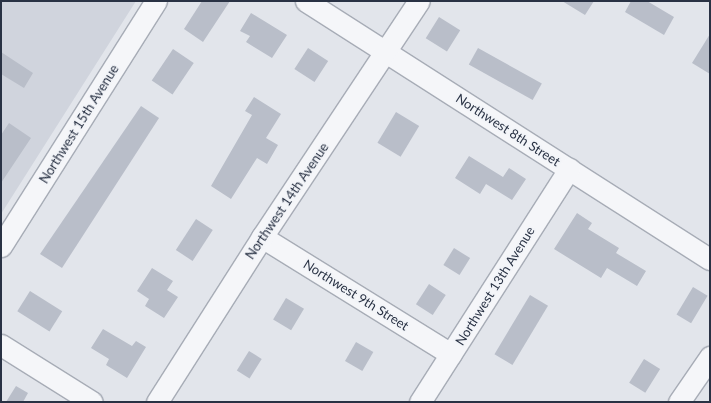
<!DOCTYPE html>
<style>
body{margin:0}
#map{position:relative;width:711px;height:403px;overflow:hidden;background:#e2e5eb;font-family:Lato,sans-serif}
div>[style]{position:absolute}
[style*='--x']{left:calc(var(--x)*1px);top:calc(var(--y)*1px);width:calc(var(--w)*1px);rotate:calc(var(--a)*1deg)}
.built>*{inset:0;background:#d0d4dd}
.building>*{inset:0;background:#b9bec9;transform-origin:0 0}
.roads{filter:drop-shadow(1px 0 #a7acb6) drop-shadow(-1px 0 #a7acb6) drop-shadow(0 1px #a7acb6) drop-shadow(0 -1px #a7acb6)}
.minor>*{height:21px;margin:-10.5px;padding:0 10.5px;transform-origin:10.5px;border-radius:10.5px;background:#f5f6f9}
span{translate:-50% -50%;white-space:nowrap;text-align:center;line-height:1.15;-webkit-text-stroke:3.5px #f2f4f8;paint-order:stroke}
.street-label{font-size:13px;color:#293244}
.frame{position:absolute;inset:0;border:2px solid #293244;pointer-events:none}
</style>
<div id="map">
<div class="built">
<div style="clip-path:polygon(1px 1px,136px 1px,1px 214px)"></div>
</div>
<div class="building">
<div style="clip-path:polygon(202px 1px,230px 1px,203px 42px,184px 29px)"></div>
<div style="clip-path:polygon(562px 1px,594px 1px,585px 15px)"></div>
<div style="clip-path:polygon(631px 1px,647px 1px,674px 17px,664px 35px,625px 12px)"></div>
<div style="clip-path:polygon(251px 13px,287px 35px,272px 58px,246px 42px,250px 36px,240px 31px)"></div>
<div style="left:439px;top:17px;width:25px;height:25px;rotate:32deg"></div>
<div style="clip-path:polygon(710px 34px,710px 74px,692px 63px)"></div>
<div style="left:308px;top:48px;width:24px;height:25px;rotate:33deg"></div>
<div style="left:478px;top:48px;width:73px;height:19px;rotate:29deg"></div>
<div style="left:173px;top:49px;width:25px;height:38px;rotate:34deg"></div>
<div style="clip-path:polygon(1px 52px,33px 73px,24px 88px,1px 74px)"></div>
<div style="clip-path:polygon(254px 97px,281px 114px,266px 138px,278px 145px,267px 164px,257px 158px,231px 199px,211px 186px,252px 115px,245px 111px)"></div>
<div style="clip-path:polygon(141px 106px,159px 118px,62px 268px,40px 254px)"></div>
<div style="left:396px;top:112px;width:27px;height:36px;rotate:31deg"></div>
<div style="clip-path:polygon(9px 123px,31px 138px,1px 183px,1px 135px)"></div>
<div style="clip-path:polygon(469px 156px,503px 177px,509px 168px,526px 179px,512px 200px,486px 184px,480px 194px,455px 178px)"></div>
<div style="clip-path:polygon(577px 213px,592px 223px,588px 229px,619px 248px,616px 253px,646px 271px,637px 286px,607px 268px,601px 278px,554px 249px)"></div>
<div style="left:196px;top:219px;width:20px;height:37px;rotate:33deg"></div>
<div style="left:454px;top:248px;width:19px;height:20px;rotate:32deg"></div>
<div style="clip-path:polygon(152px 268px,173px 281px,167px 290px,178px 297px,164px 318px,145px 306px,149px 299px,137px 291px)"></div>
<div style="left:429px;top:284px;width:20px;height:24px;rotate:33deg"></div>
<div style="left:693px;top:287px;width:17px;height:32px;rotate:31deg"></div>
<div style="left:30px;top:291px;width:38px;height:24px;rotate:32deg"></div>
<div style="left:530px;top:295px;width:21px;height:69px;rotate:31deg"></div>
<div style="left:286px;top:298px;width:21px;height:25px;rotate:31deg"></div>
<div style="clip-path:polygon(103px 329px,132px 346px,136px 341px,146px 347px,127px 378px,106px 365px,109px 359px,91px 348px)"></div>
<div style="left:356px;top:342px;width:20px;height:22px;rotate:30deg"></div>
<div style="left:249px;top:351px;width:15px;height:23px;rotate:32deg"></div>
<div style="left:644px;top:359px;width:19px;height:28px;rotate:32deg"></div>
<div style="clip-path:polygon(16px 386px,28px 393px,23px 402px,6px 402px)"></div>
</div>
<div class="roads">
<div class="minor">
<div style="--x:306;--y:1;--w:479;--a:32.6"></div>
<div style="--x:262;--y:237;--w:222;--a:31.8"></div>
<div style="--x:1;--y:246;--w:290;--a:-57.7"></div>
<div style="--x:1;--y:345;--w:107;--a:32.1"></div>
<div style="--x:157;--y:402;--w:196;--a:-57.5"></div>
<div style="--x:262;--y:237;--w:283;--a:-56.4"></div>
<div style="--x:420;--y:402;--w:277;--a:-57.4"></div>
<div style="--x:679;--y:402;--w:55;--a:-55.4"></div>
</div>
</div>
<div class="street-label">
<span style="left:79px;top:124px;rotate:-58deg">Northwest 15th Avenue</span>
<span style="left:508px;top:130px;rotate:33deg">Northwest 8th Street</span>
<span style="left:287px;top:201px;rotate:-56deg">Northwest 14th Avenue</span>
<span style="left:495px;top:286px;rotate:-58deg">Northwest 13th Avenue</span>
<span style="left:356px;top:295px;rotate:32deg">Northwest 9th Street</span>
</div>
<div class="frame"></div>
</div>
